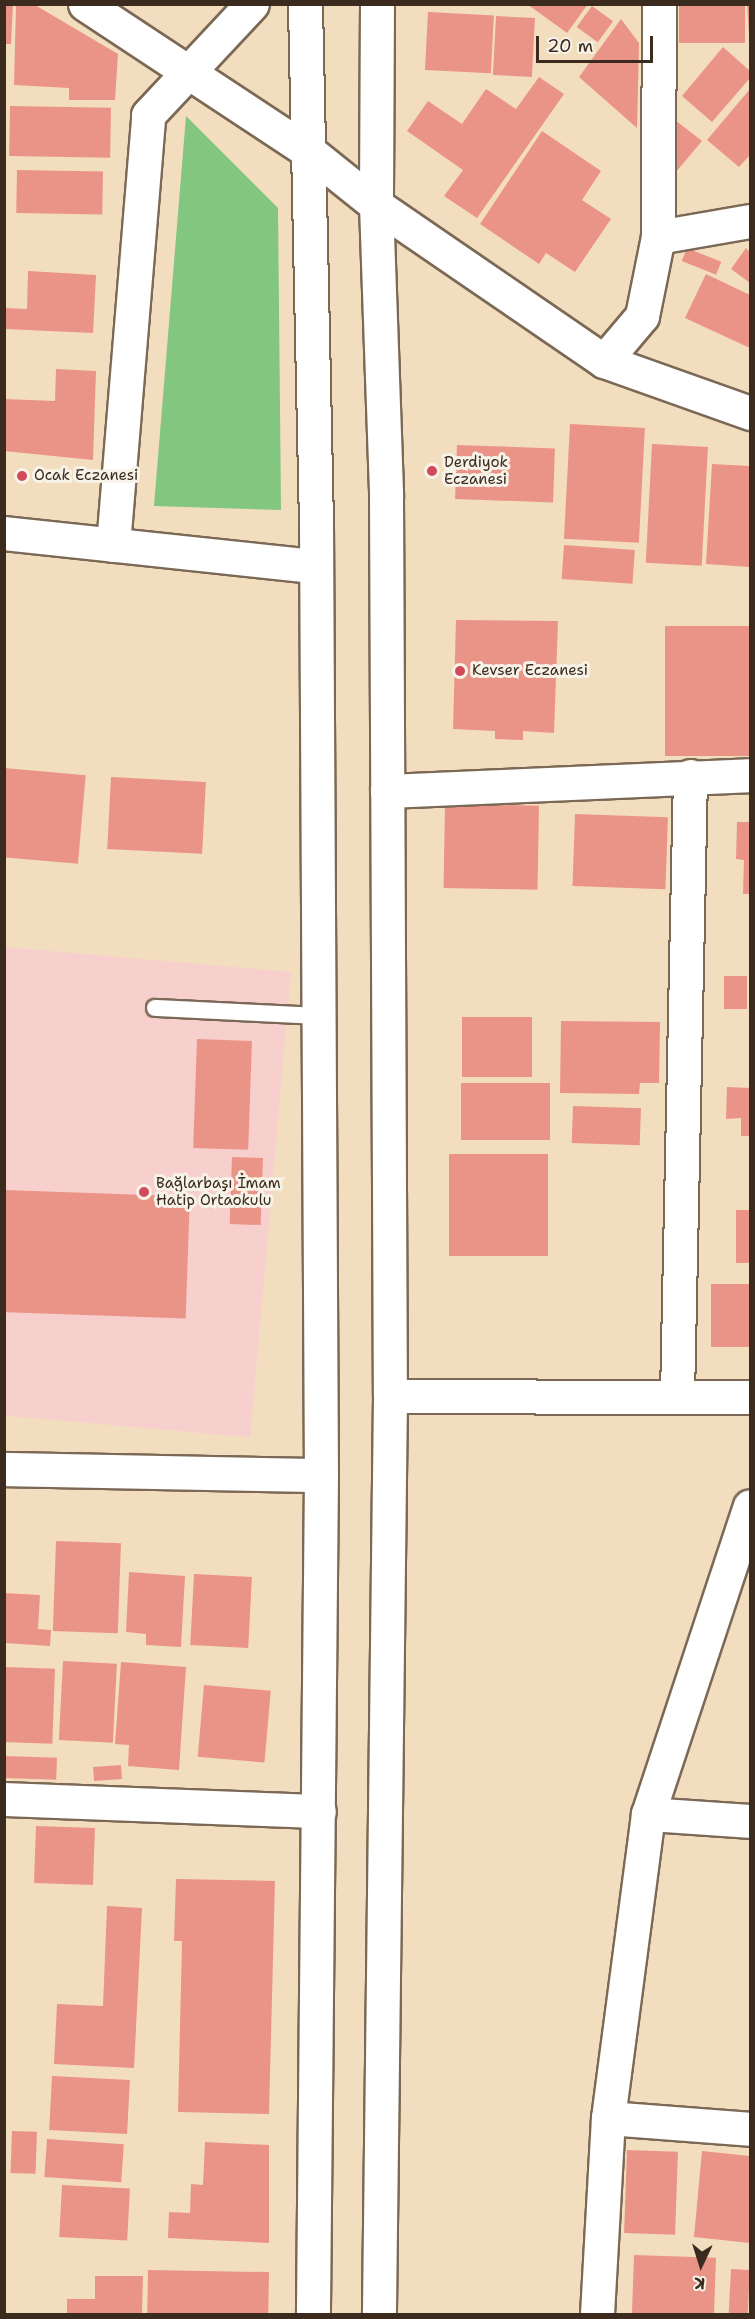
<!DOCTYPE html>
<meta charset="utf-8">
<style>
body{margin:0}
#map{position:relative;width:755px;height:2319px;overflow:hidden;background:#f3ddbf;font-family:"Shantell Sans",sans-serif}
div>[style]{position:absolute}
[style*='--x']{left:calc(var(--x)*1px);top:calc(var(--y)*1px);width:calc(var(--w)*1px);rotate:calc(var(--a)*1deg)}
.built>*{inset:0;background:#f7d0cd;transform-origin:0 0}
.green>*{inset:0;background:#82c680}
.building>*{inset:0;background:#ea9487;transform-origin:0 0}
.roads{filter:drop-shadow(2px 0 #7b6956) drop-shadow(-2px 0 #7b6956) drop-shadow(0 2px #7b6956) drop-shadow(0 -2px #7b6956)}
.service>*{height:16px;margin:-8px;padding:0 8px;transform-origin:8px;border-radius:8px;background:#fff}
.minor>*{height:33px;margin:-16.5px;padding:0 16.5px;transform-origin:16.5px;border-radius:16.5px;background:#fff}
.secondary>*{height:33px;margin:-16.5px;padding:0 16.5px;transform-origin:16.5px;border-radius:16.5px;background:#fff}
.dots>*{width:16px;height:16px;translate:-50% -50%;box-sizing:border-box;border:3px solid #f7f3e8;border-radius:50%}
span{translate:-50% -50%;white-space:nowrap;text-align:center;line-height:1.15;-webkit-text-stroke:6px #f7f3e8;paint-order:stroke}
.poi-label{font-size:15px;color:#3b2a1e}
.left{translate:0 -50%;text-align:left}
.frame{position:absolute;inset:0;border:6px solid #3b2a1e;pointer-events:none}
.north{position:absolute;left:671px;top:2235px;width:60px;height:60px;-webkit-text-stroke:4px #f7f3e8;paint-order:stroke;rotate:184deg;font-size:16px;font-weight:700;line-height:24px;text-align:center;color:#3b2a1e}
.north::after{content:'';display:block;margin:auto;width:21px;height:27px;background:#3b2a1e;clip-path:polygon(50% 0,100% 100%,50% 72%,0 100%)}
.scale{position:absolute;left:536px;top:36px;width:117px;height:27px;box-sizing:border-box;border:3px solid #3b2a1e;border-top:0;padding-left:8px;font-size:18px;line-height:21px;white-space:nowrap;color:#3b2a1e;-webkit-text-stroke:4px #f7f3e8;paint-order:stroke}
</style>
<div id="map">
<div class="built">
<div style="left:5px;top:947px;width:287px;height:467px;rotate:5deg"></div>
</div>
<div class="green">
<div style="clip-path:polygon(186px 116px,278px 208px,281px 510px,154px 506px)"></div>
</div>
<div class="building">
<div style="clip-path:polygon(4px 4px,13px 4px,11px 44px,4px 44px)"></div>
<div style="clip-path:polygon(527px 4px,588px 4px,567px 33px)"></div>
<div style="left:679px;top:4px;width:66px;height:39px"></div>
<div style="clip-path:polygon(747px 4px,750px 4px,750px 34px,749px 34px)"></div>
<div style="clip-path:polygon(16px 5px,35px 5px,118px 54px,115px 100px,69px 100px,69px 88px,14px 85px)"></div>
<div style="left:592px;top:6px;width:26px;height:26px;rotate:36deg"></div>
<div style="left:428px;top:12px;width:66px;height:58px;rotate:3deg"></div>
<div style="left:496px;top:16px;width:39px;height:59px;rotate:3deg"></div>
<div style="clip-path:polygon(621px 19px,639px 43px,637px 128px,579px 77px)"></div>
<div style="clip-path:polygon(723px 47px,750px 71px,750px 78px,712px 122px,682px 96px)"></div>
<div style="clip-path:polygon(539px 77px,564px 94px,477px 218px,444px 196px,463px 170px,407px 131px,428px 101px,462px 124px,486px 89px,516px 109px)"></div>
<div style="clip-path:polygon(750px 89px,750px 155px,739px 167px,707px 140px)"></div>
<div style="left:10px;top:106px;width:101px;height:50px;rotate:1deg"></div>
<div style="clip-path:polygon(666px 113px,702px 141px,675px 173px)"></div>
<div style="clip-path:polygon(542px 131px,601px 171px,582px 200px,611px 219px,575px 272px,546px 253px,539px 264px,480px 224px)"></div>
<div style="left:17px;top:170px;width:86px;height:43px;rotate:1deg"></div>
<div style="left:687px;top:248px;width:37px;height:14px;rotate:22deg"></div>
<div style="clip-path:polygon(746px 248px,750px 252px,750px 283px,731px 269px)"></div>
<div style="clip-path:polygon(28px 271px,96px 275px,93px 333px,5px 329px,5px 308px,27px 309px)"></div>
<div style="clip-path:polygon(706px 274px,750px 295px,750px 348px,685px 318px)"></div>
<div style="clip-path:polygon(56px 369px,96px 371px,93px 460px,4px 451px,4px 399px,55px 401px)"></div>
<div style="left:570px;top:424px;width:75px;height:115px;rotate:3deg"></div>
<div style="left:652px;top:444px;width:56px;height:119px;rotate:3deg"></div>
<div style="left:457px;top:445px;width:98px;height:54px;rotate:2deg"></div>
<div style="clip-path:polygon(712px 464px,750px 466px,750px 567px,706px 564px)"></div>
<div style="left:564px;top:545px;width:71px;height:34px;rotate:4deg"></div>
<div style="clip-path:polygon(456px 620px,558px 621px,554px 733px,523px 731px,523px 740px,495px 739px,495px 731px,453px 729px)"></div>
<div style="left:665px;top:626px;width:85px;height:130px"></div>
<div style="left:4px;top:768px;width:82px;height:89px;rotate:5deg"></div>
<div style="left:111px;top:777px;width:95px;height:72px;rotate:3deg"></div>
<div style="left:445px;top:804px;width:94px;height:84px;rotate:1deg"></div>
<div style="left:575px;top:814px;width:93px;height:72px;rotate:2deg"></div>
<div style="clip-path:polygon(737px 822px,750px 822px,750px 894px,743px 894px,744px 860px,736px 859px)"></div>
<div style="left:724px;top:976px;width:23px;height:33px"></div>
<div style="left:462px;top:1017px;width:70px;height:60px"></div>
<div style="clip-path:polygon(561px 1021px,660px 1022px,659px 1083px,640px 1083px,639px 1094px,560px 1093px)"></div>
<div style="left:197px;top:1039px;width:55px;height:109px;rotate:2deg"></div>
<div style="left:550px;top:1083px;width:57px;height:89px;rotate:90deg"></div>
<div style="clip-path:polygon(727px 1087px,750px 1088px,750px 1136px,741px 1136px,741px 1118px,726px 1119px)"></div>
<div style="left:573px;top:1106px;width:68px;height:37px;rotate:2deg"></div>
<div style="left:449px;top:1154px;width:99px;height:102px"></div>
<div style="left:232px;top:1157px;width:31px;height:67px;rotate:2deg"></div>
<div style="left:4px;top:1190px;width:186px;height:122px;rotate:2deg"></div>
<div style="left:736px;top:1210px;width:14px;height:53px"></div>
<div style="left:750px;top:1284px;width:63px;height:39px;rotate:90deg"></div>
<div style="left:56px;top:1541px;width:65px;height:90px;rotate:2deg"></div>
<div style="clip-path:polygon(129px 1572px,185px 1576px,181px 1647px,146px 1645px,146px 1634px,126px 1632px)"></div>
<div style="left:194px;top:1574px;width:58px;height:71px;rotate:3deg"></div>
<div style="clip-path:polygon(4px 1593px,40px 1595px,38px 1629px,51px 1630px,50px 1646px,4px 1643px)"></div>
<div style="left:63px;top:1661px;width:54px;height:79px;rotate:3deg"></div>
<div style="clip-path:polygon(121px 1662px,186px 1667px,179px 1770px,128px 1766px,129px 1745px,115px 1744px)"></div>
<div style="left:4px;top:1667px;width:51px;height:75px;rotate:2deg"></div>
<div style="left:204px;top:1685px;width:67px;height:72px;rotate:5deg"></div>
<div style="left:4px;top:1756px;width:53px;height:22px;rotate:2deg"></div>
<div style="left:121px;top:1765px;width:14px;height:28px;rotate:86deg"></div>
<div style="left:36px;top:1826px;width:59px;height:57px;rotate:2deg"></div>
<div style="clip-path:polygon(176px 1879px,275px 1881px,269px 2114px,178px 2112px,182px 1941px,174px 1941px)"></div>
<div style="clip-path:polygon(107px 1906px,142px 1908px,134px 2068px,54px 2064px,57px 2004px,103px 2006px)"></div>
<div style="left:52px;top:2076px;width:78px;height:54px;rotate:3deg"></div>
<div style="left:12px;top:2131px;width:25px;height:42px;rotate:2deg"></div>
<div style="left:47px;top:2139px;width:77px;height:38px;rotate:4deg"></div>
<div style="clip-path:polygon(205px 2142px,269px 2145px,269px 2243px,168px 2238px,169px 2212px,190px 2213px,191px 2184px,203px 2185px)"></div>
<div style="left:627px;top:2150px;width:51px;height:83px;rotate:2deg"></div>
<div style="clip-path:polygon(702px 2151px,750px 2156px,750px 2243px,694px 2237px)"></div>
<div style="left:62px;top:2185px;width:68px;height:52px;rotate:3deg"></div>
<div style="left:634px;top:2255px;width:82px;height:59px;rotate:2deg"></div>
<div style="left:731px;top:2269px;width:19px;height:45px;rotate:3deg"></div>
<div style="left:148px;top:2270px;width:121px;height:44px;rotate:1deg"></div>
<div style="clip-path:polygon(95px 2276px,143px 2276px,142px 2314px,67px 2314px,67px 2299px,95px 2299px)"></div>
</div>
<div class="roads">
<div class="service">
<div style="--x:155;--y:1008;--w:161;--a:2.8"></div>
</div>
<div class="minor">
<div style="--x:658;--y:237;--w:93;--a:-9.9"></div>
<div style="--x:604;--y:361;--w:59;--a:-49.8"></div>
<div style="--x:642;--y:316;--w:81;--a:-78.6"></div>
<div style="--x:658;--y:237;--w:233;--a:-89.8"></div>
<div style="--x:4;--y:533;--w:313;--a:6.1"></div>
<div style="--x:113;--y:545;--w:431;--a:-85.3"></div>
<div style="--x:148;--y:115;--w:152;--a:-46.9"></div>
<div style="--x:387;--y:791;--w:363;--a:-2.5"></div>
<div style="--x:390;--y:1396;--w:360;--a:0.2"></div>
<div style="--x:677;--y:1396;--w:620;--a:-88.8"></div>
<div style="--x:4;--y:1469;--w:317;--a:1.1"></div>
<div style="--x:4;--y:1799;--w:315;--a:2.2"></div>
<div style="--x:648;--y:1814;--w:102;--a:3.9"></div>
<div style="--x:608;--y:2118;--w:142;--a:4.4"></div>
<div style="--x:597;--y:2314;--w:196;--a:-86.8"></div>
<div style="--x:608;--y:2118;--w:307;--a:-82.5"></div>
<div style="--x:648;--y:1814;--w:324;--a:-71.7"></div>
</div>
<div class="secondary">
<div style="--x:85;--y:4;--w:271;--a:33.4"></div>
<div style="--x:311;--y:153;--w:83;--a:38.7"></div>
<div style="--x:376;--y:205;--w:276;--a:34.4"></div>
<div style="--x:604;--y:361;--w:155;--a:19.6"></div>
<div style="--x:305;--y:4;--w:520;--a:88.79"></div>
<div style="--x:316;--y:524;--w:951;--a:89.7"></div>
<div style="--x:321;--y:1475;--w:839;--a:90.55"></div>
<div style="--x:377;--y:4;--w:201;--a:90.3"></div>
<div style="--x:376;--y:205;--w:292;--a:88"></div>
<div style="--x:386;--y:497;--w:899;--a:89.75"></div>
<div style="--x:390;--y:1396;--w:918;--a:90.69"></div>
</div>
</div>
<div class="dots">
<div style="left:432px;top:471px;background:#d1495b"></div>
<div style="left:22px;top:476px;background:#d1495b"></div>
<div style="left:460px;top:671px;background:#d1495b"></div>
<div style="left:144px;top:1192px;background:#d1495b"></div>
</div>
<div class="poi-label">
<span class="left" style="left:444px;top:471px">Derdiyok<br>Eczanesi</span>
<span class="left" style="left:34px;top:476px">Ocak Eczanesi</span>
<span class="left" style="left:472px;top:671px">Kevser Eczanesi</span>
<span class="left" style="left:156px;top:1192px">Bağlarbaşı İmam<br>Hatip Ortaokulu</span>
</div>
<div class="frame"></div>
<div class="north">K</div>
<div class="scale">20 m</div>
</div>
